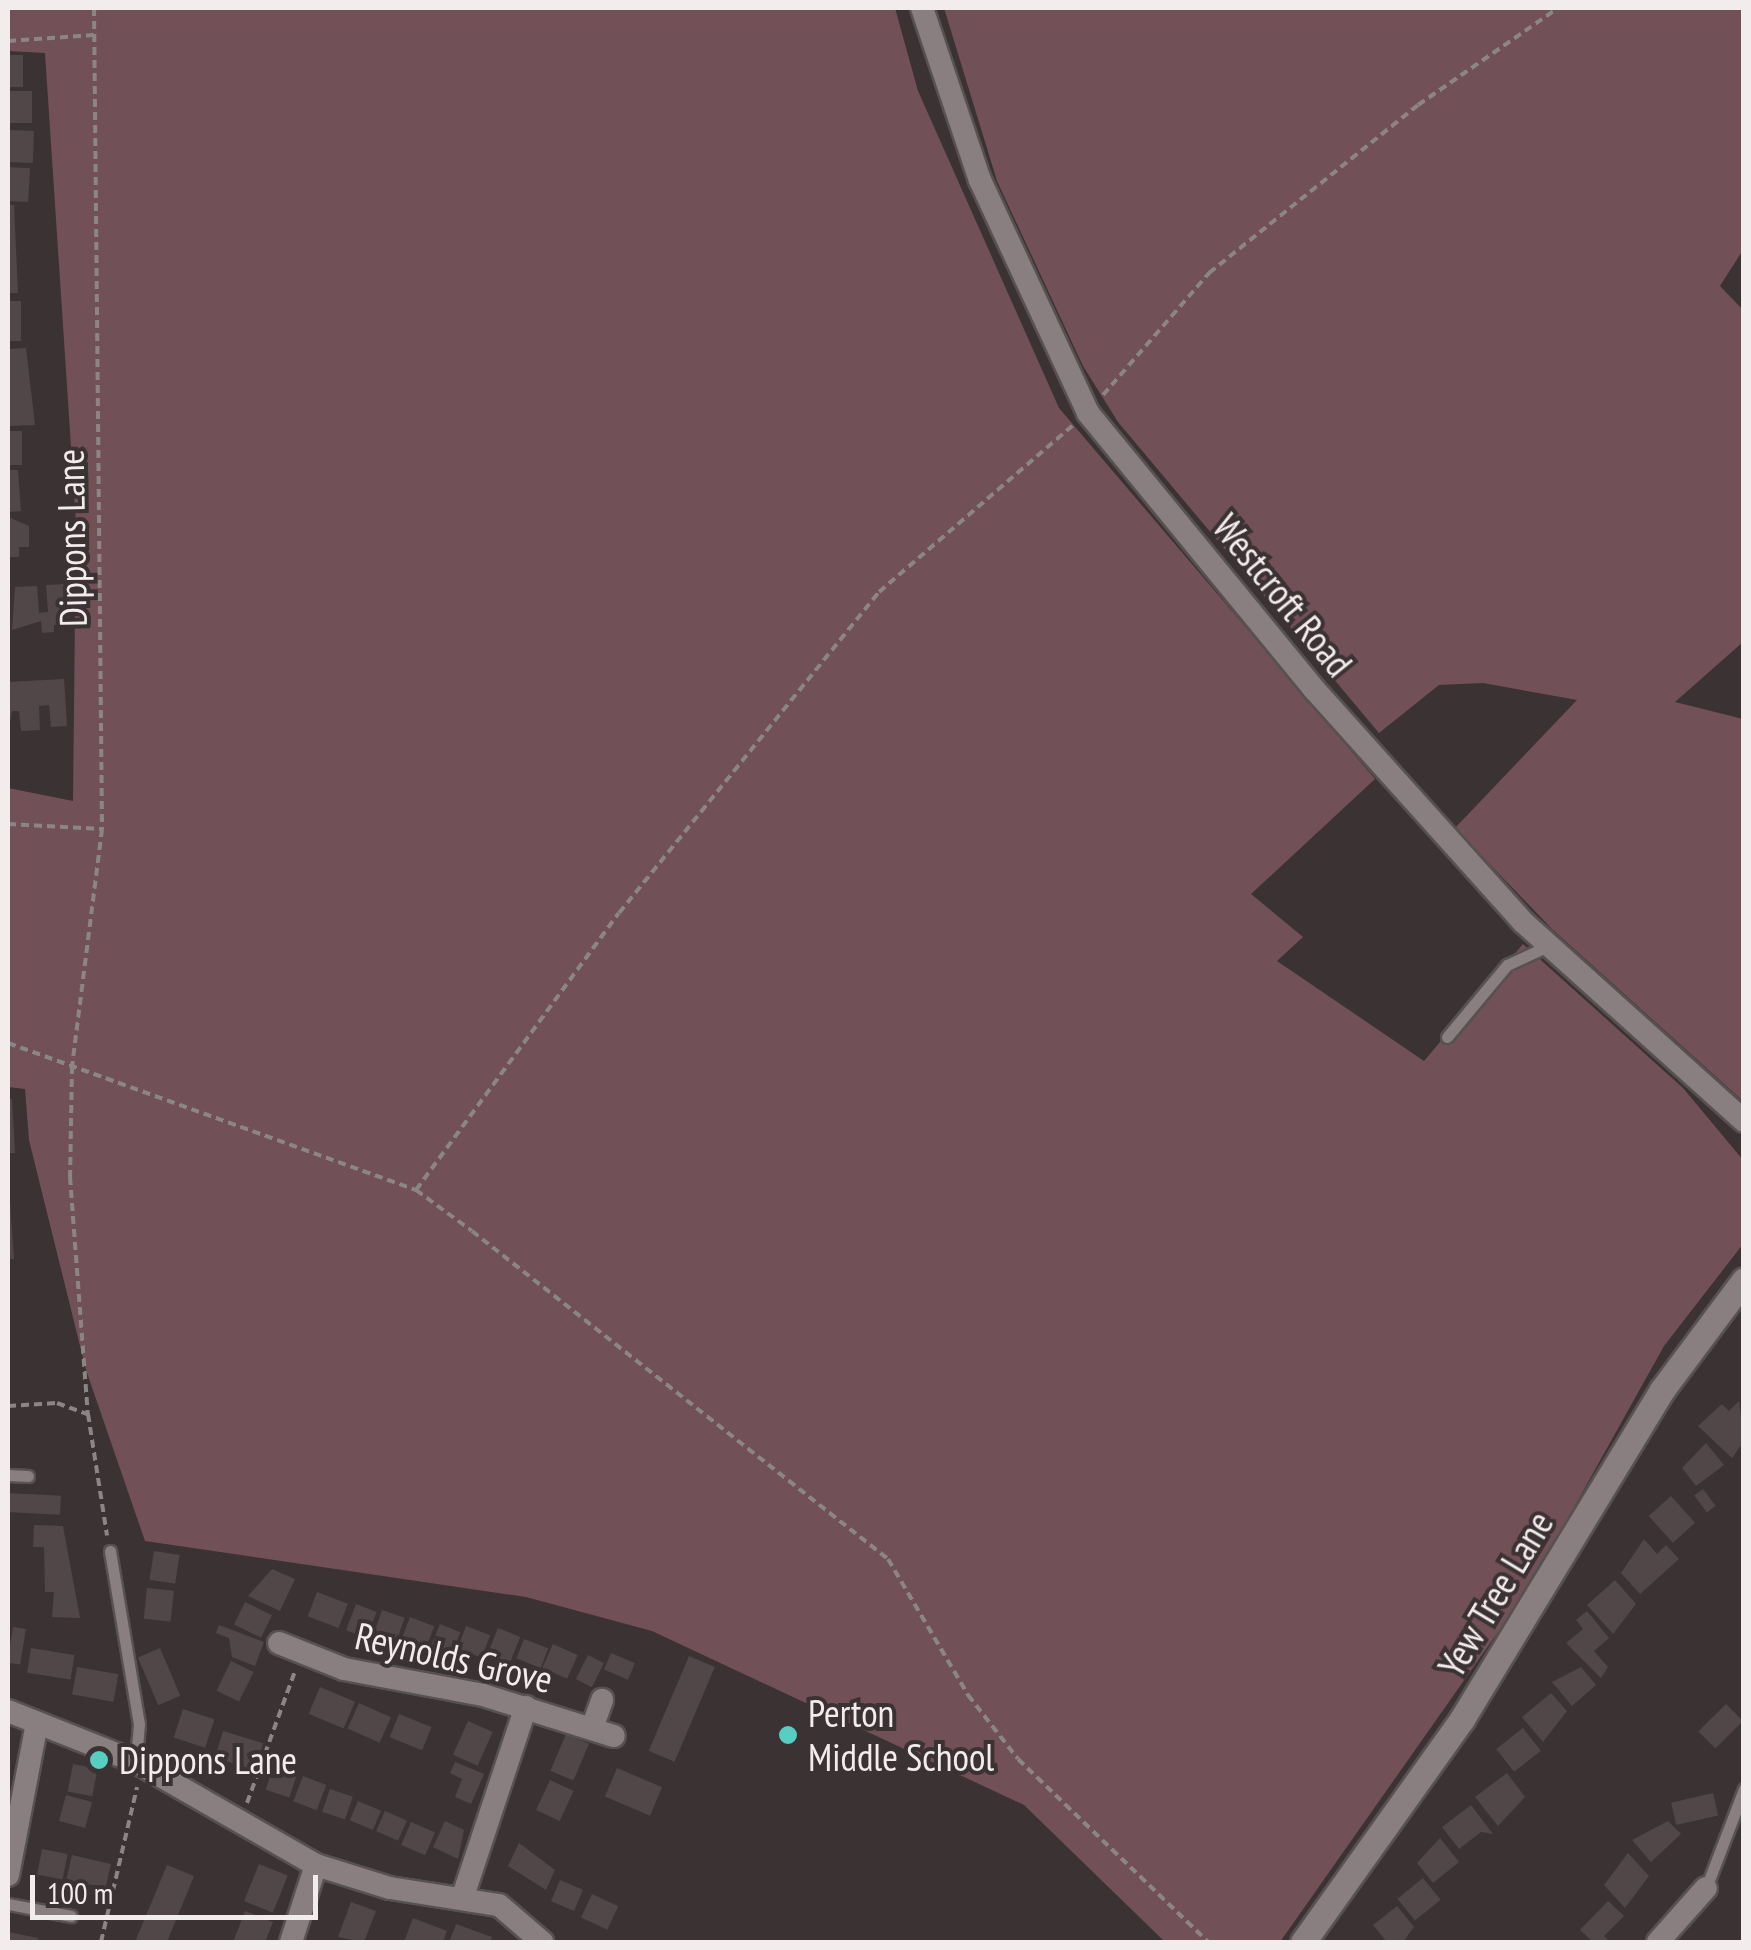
<!DOCTYPE html>
<style>
body{margin:0}
#map{position:relative;width:1751px;height:1950px;overflow:hidden;background:#3b3234;font-family:"PT Sans Narrow",sans-serif}
div>[style]{position:absolute}
[style*='--x']{left:calc(var(--x)*1px);top:calc(var(--y)*1px);width:calc(var(--w)*1px);rotate:calc(var(--a)*1deg)}
.green>*{inset:0;background:#725057}
.building>*{inset:0;background:#514749;transform-origin:0 0}
.path>*{height:4px;margin-top:-2px;transform-origin:0;background:repeating-linear-gradient(90deg,#8c8586 0 8px,transparent 0 13px)}
.roads{filter:drop-shadow(2px 0 #585152) drop-shadow(-2px 0 #585152) drop-shadow(0 2px #585152) drop-shadow(0 -2px #585152)}
.service>*{height:11px;margin:-5.5px;padding:0 5.5px;transform-origin:5.5px;border-radius:5.5px;background:#897f80}
.minor>*{height:22px;margin:-11px;padding:0 11px;transform-origin:11px;border-radius:11px;background:#897f80}
.tertiary>*{height:25px;margin:-12.5px;padding:0 12.5px;transform-origin:12.5px;border-radius:12.5px;background:#897f80}
.dots>*{width:28px;height:28px;translate:-50% -50%;box-sizing:border-box;border:5px solid #3b3234;border-radius:50%}
span{translate:-50% -50%;white-space:nowrap;text-align:center;line-height:1.15;-webkit-text-stroke:8px #3b3234;paint-order:stroke}
.street-label{font-size:38px;color:#f2eced}
.poi-label{font-size:38px;color:#f2eced}
.left{translate:0 -50%;text-align:left}
.frame{position:absolute;inset:0;border:10px solid #f2eced;pointer-events:none}
.scale{position:absolute;left:30px;top:1875px;width:288px;height:45px;box-sizing:border-box;border:5px solid #f2eced;border-top:0;padding-left:12px;font-size:30px;line-height:35px;white-space:nowrap;color:#f2eced;-webkit-text-stroke:8px #3b3234;paint-order:stroke}
</style>
<div id="map">
<div class="green">
<div style="clip-path:polygon(8px 8px,895px 8px,918px 91px,1059px 408px,1375px 779px,1251px 894px,1303px 937px,1277px 961px,1424px 1061px,1523px 944px,1683px 1088px,1743px 1160px,1743px 1244px,1664px 1346px,1529px 1588px,1280px 1942px,1165px 1942px,1024px 1805px,652px 1631px,526px 1597px,145px 1541px,86px 1370px,29px 1140px,25px 1089px,8px 1087px,8px 788px,73px 801px,76px 522px,45px 53px,8px 51px)"></div>
<div style="clip-path:polygon(944px 8px,1743px 8px,1743px 250px,1720px 286px,1743px 310px,1743px 642px,1675px 702px,1743px 719px,1743px 1101px,1552px 929px,1455px 828px,1577px 700px,1483px 683px,1439px 685px,1379px 733px,1118px 422px,1083px 366px,997px 181px)"></div>
</div>
<div class="building">
<div style="left:8px;top:55px;width:15px;height:32px"></div>
<div style="left:8px;top:91px;width:24px;height:32px"></div>
<div style="left:8px;top:130px;width:26px;height:32px;rotate:2deg"></div>
<div style="left:8px;top:167px;width:22px;height:34px;rotate:3deg"></div>
<div style="clip-path:polygon(8px 205px,14px 205px,18px 293px,8px 293px)"></div>
<div style="left:8px;top:301px;width:13px;height:40px"></div>
<div style="clip-path:polygon(26px 348px,35px 425px,8px 426px,8px 349px)"></div>
<div style="left:8px;top:431px;width:14px;height:34px"></div>
<div style="clip-path:polygon(8px 470px,18px 470px,21px 511px,8px 512px)"></div>
<div style="clip-path:polygon(8px 517px,29px 526px,29px 547px,19px 547px,19px 557px,8px 557px)"></div>
<div style="clip-path:polygon(66px 584px,69px 624px,54px 625px,54px 632px,42px 633px,41px 621px,12px 630px,15px 587px,37px 586px,39px 613px,48px 612px,46px 585px)"></div>
<div style="clip-path:polygon(64px 679px,67px 726px,51px 727px,49px 705px,39px 706px,40px 730px,21px 731px,19px 711px,12px 711px,8px 732px,8px 682px)"></div>
<div style="clip-path:polygon(8px 1099px,12px 1099px,15px 1153px,8px 1153px)"></div>
<div style="clip-path:polygon(10px 1201px,14px 1259px,8px 1259px,8px 1202px)"></div>
<div style="clip-path:polygon(1739px 1401px,1744px 1441px,1732px 1458px,1698px 1426px,1722px 1404px,1729px 1411px)"></div>
<div style="clip-path:polygon(1706px 1443px,1724px 1465px,1696px 1486px,1682px 1468px)"></div>
<div style="left:1703px;top:1489px;width:21px;height:11px;rotate:53deg"></div>
<div style="left:8px;top:1493px;width:53px;height:19px;rotate:3deg"></div>
<div style="left:1671px;top:1496px;width:36px;height:30px;rotate:48deg"></div>
<div style="clip-path:polygon(34px 1525px,63px 1526px,80px 1618px,52px 1617px,54px 1592px,45px 1592px,44px 1547px,33px 1547px)"></div>
<div style="clip-path:polygon(1644px 1539px,1657px 1554px,1666px 1545px,1679px 1559px,1640px 1594px,1621px 1573px)"></div>
<div style="left:154px;top:1551px;width:26px;height:29px;rotate:9deg"></div>
<div style="clip-path:polygon(272px 1569px,295px 1579px,280px 1611px,248px 1596px)"></div>
<div style="clip-path:polygon(1615px 1580px,1636px 1604px,1613px 1634px,1587px 1605px)"></div>
<div style="left:147px;top:1588px;width:27px;height:31px;rotate:6deg"></div>
<div style="left:317px;top:1592px;width:33px;height:26px;rotate:21deg"></div>
<div style="left:245px;top:1602px;width:30px;height:25px;rotate:26deg"></div>
<div style="left:356px;top:1604px;width:22px;height:28px;rotate:21deg"></div>
<div style="left:382px;top:1610px;width:24px;height:25px;rotate:19deg"></div>
<div style="clip-path:polygon(1587px 1611px,1609px 1638px,1594px 1651px,1608px 1667px,1601px 1678px,1566px 1643px,1583px 1629px,1576px 1620px)"></div>
<div style="left:410px;top:1617px;width:26px;height:27px;rotate:21deg"></div>
<div style="left:440px;top:1624px;width:22px;height:25px;rotate:22deg"></div>
<div style="clip-path:polygon(219px 1625px,264px 1642px,255px 1666px,232px 1657px,229px 1638px,216px 1633px)"></div>
<div style="left:466px;top:1626px;width:26px;height:24px;rotate:21deg"></div>
<div style="left:13px;top:1627px;width:13px;height:36px;rotate:9deg"></div>
<div style="left:498px;top:1628px;width:24px;height:28px;rotate:22deg"></div>
<div style="left:524px;top:1639px;width:26px;height:21px;rotate:21deg"></div>
<div style="left:553px;top:1644px;width:27px;height:26px;rotate:24deg"></div>
<div style="left:31px;top:1648px;width:44px;height:25px;rotate:9deg"></div>
<div style="left:160px;top:1648px;width:52px;height:24px;rotate:67deg"></div>
<div style="left:611px;top:1653px;width:26px;height:18px;rotate:23deg"></div>
<div style="left:588px;top:1655px;width:18px;height:27px;rotate:27deg"></div>
<div style="left:689px;top:1656px;width:28px;height:103px;rotate:23deg"></div>
<div style="left:231px;top:1661px;width:25px;height:33px;rotate:26deg"></div>
<div style="left:77px;top:1667px;width:42px;height:28px;rotate:10deg"></div>
<div style="clip-path:polygon(1581px 1667px,1596px 1685px,1572px 1706px,1552px 1682px)"></div>
<div style="left:320px;top:1687px;width:38px;height:29px;rotate:23deg"></div>
<div style="clip-path:polygon(1551px 1693px,1567px 1711px,1543px 1742px,1522px 1717px)"></div>
<div style="left:359px;top:1703px;width:35px;height:28px;rotate:24deg"></div>
<div style="left:1726px;top:1704px;width:24px;height:39px;rotate:45deg"></div>
<div style="left:183px;top:1709px;width:33px;height:30px;rotate:18deg"></div>
<div style="left:399px;top:1714px;width:35px;height:25px;rotate:22deg"></div>
<div style="left:468px;top:1721px;width:27px;height:37px;rotate:24deg"></div>
<div style="left:1523px;top:1728px;width:29px;height:34px;rotate:52deg"></div>
<div style="left:223px;top:1731px;width:42px;height:28px;rotate:17deg"></div>
<div style="left:566px;top:1734px;width:25px;height:40px;rotate:23deg"></div>
<div style="clip-path:polygon(455px 1762px,484px 1774px,471px 1804px,455px 1797px,462px 1779px,450px 1773px)"></div>
<div style="left:73px;top:1764px;width:25px;height:28px;rotate:11deg"></div>
<div style="left:274px;top:1764px;width:25px;height:27px;rotate:18deg"></div>
<div style="left:617px;top:1768px;width:49px;height:31px;rotate:23deg"></div>
<div style="clip-path:polygon(1507px 1773px,1525px 1797px,1498px 1826px,1475px 1797px)"></div>
<div style="left:303px;top:1776px;width:25px;height:27px;rotate:21deg"></div>
<div style="left:550px;top:1780px;width:26px;height:33px;rotate:25deg"></div>
<div style="left:330px;top:1789px;width:24px;height:24px;rotate:19deg"></div>
<div style="left:1713px;top:1793px;width:23px;height:43px;rotate:77deg"></div>
<div style="left:66px;top:1795px;width:27px;height:27px;rotate:15deg"></div>
<div style="left:358px;top:1801px;width:25px;height:21px;rotate:23deg"></div>
<div style="clip-path:polygon(1471px 1805px,1493px 1834px,1481px 1832px,1459px 1849px,1442px 1827px)"></div>
<div style="left:385px;top:1811px;width:24px;height:22px;rotate:24deg"></div>
<div style="clip-path:polygon(445px 1821px,464px 1830px,458px 1859px,433px 1847px)"></div>
<div style="clip-path:polygon(1668px 1821px,1681px 1834px,1651px 1862px,1632px 1840px)"></div>
<div style="left:411px;top:1822px;width:26px;height:25px;rotate:23deg"></div>
<div style="clip-path:polygon(1440px 1838px,1459px 1862px,1433px 1883px,1417px 1863px)"></div>
<div style="clip-path:polygon(519px 1843px,555px 1870px,546px 1890px,508px 1866px)"></div>
<div style="left:42px;top:1849px;width:26px;height:26px;rotate:11deg"></div>
<div style="clip-path:polygon(1628px 1853px,1649px 1876px,1625px 1908px,1604px 1885px)"></div>
<div style="left:72px;top:1855px;width:40px;height:25px;rotate:13deg"></div>
<div style="left:259px;top:1864px;width:31px;height:40px;rotate:22deg"></div>
<div style="clip-path:polygon(167px 1865px,194px 1876px,167px 1942px,135px 1942px)"></div>
<div style="left:1423px;top:1878px;width:28px;height:33px;rotate:51deg"></div>
<div style="left:560px;top:1880px;width:25px;height:23px;rotate:23deg"></div>
<div style="left:592px;top:1894px;width:29px;height:26px;rotate:25deg"></div>
<div style="clip-path:polygon(1608px 1901px,1624px 1916px,1604px 1936px,1610px 1942px,1593px 1942px,1580px 1930px)"></div>
<div style="clip-path:polygon(351px 1902px,376px 1911px,364px 1942px,338px 1937px)"></div>
<div style="clip-path:polygon(1397px 1906px,1414px 1927px,1403px 1942px,1387px 1942px,1373px 1925px)"></div>
<div style="clip-path:polygon(245px 1911px,273px 1922px,265px 1942px,233px 1942px)"></div>
<div style="clip-path:polygon(413px 1918px,447px 1931px,443px 1942px,404px 1942px)"></div>
<div style="clip-path:polygon(456px 1924px,492px 1937px,490px 1942px,449px 1942px)"></div>
<div style="clip-path:polygon(8px 1932px,38px 1938px,38px 1942px,8px 1942px)"></div>
</div>
<div class="path">
<div style="--x:94;--y:8;--w:821;--a:89.44"></div>
<div style="--x:102;--y:829;--w:239;--a:97.2"></div>
<div style="--x:72;--y:1066;--w:111;--a:91"></div>
<div style="--x:70;--y:1177;--w:238;--a:85.7"></div>
<div style="--x:88;--y:1414;--w:123;--a:81.1"></div>
<div style="--x:8;--y:41;--w:86;--a:-4"></div>
<div style="--x:1103;--y:395;--w:162;--a:-49"></div>
<div style="--x:1209;--y:273;--w:268;--a:-38.8"></div>
<div style="--x:1418;--y:105;--w:170;--a:-34.7"></div>
<div style="--x:8;--y:824;--w:94;--a:3"></div>
<div style="--x:8;--y:1043;--w:434;--a:19.8"></div>
<div style="--x:416;--y:1190;--w:69;--a:36.2"></div>
<div style="--x:472;--y:1231;--w:530;--a:38.25"></div>
<div style="--x:888;--y:1559;--w:158;--a:59.5"></div>
<div style="--x:968;--y:1695;--w:81;--a:52"></div>
<div style="--x:1018;--y:1759;--w:264;--a:43.9"></div>
<div style="--x:416;--y:1190;--w:343;--a:-53.8"></div>
<div style="--x:619;--y:913;--w:413;--a:-51"></div>
<div style="--x:879;--y:592;--w:255;--a:-40.7"></div>
<div style="--x:8;--y:1406;--w:49;--a:-3.5"></div>
<div style="--x:57;--y:1403;--w:33;--a:20"></div>
<div style="--x:247;--y:1803;--w:140;--a:-70"></div>
<div style="--x:101;--y:1942;--w:159;--a:-76.9"></div>
</div>
<div class="roads">
<div class="service">
<div style="--x:1447;--y:1037;--w:94;--a:-50.2"></div>
<div style="--x:1507;--y:965;--w:47;--a:-24.9"></div>
<div style="--x:8;--y:1475;--w:20;--a:3"></div>
<div style="--x:110;--y:1551;--w:175;--a:80.5"></div>
<div style="--x:139;--y:1724;--w:38;--a:95"></div>
<div style="--x:1706;--y:1888;--w:106;--a:-69"></div>
<div style="--x:8;--y:1904;--w:64;--a:10.8"></div>
</div>
<div class="minor">
<div style="--x:922;--y:8;--w:182;--a:71.4"></div>
<div style="--x:980;--y:180;--w:257;--a:65.1"></div>
<div style="--x:1088;--y:413;--w:357;--a:50.7"></div>
<div style="--x:1314;--y:689;--w:313;--a:48.1"></div>
<div style="--x:1523;--y:922;--w:297;--a:42"></div>
<div style="--x:279;--y:1643;--w:70;--a:21.8"></div>
<div style="--x:344;--y:1669;--w:141;--a:10.6"></div>
<div style="--x:483;--y:1695;--w:137;--a:17.4"></div>
<div style="--x:8;--y:1711;--w:138;--a:21.7"></div>
<div style="--x:136;--y:1762;--w:207;--a:29.8"></div>
<div style="--x:316;--y:1865;--w:77;--a:17.3"></div>
<div style="--x:390;--y:1888;--w:110;--a:8.9"></div>
<div style="--x:499;--y:1905;--w:57;--a:40.7"></div>
<div style="--x:592;--y:1728;--w:30;--a:-70"></div>
<div style="--x:8;--y:1875;--w:155;--a:-79.2"></div>
<div style="--x:464;--y:1893;--w:196;--a:-71.6"></div>
<div style="--x:291;--y:1942;--w:81;--a:-72"></div>
<div style="--x:1658;--y:1942;--w:72;--a:-48.4"></div>
</div>
<div class="tertiary">
<div style="--x:1303;--y:1942;--w:274;--a:-54.5"></div>
<div style="--x:1462;--y:1719;--w:385;--a:-58.7"></div>
<div style="--x:1662;--y:1390;--w:137;--a:-53.3"></div>
</div>
</div>
<div class="dots">
<div style="left:788px;top:1735px;background:#57cec2"></div>
<div style="left:99px;top:1760px;background:#57cec2"></div>
</div>
<div class="street-label">
<span style="left:71px;top:538px;rotate:-91deg">Dippons Lane</span>
<span style="left:1283px;top:595px;rotate:51deg">Westcroft Road</span>
<span style="left:1495px;top:1594px;rotate:-59deg">Yew Tree Lane</span>
<span style="left:454px;top:1657px;rotate:13deg">Reynolds Grove</span>
</div>
<div class="poi-label">
<span class="left" style="left:808px;top:1735px">Perton<br>Middle School</span>
<span class="left" style="left:119px;top:1760px">Dippons Lane</span>
</div>
<div class="frame"></div>
<div class="scale">100 m</div>
</div>
